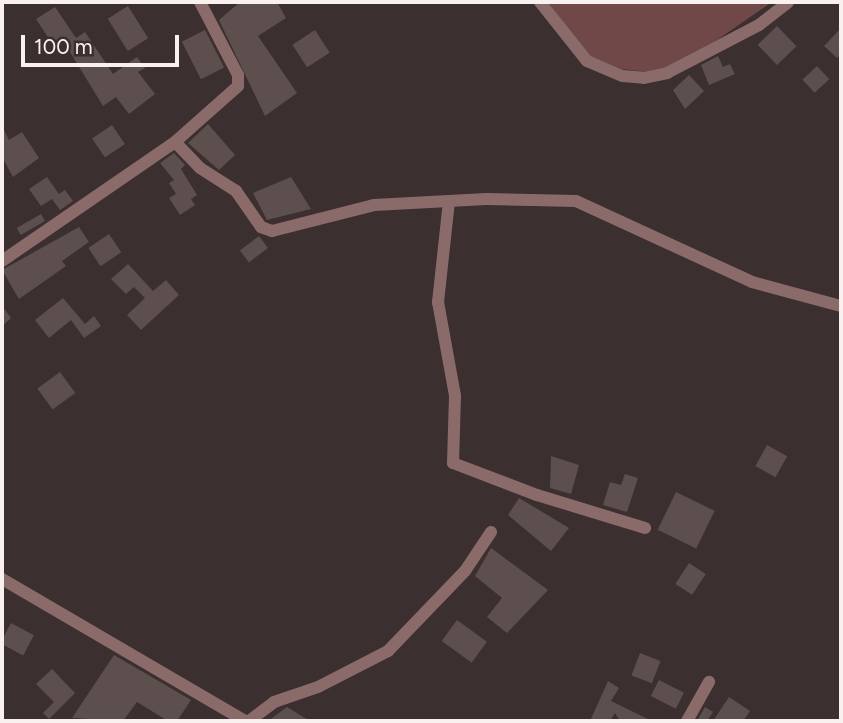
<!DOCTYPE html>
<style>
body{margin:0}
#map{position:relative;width:843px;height:723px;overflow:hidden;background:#3c2f2f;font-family:Figtree,sans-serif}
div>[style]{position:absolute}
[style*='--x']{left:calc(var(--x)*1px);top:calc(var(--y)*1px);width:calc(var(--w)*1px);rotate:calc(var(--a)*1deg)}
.green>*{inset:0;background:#704848}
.building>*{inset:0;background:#5d4f4e;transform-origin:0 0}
.street>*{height:12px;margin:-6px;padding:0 6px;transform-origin:6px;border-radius:6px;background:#8a6b6a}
span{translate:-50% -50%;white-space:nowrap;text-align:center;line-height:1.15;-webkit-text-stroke:7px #3c2f2f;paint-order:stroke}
.frame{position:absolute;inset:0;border:4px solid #f9f0f0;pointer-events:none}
.scale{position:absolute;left:21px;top:35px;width:158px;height:32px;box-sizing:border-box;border:4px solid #f9f0f0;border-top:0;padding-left:9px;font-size:21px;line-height:24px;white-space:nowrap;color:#f9f0f0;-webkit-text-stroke:5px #3c2f2f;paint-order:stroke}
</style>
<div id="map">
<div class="green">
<div style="clip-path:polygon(548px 2px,772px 2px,717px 40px,663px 69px,648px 72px,622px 69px,587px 55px)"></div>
</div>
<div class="building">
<div style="clip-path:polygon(240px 2px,277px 2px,286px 18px,258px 36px,297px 93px,265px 116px,219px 20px)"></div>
<div style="left:128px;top:6px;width:38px;height:24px;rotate:58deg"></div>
<div style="clip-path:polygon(55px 7px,76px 38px,85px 32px,113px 74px,137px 57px,145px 68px,138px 72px,155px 94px,129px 114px,116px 97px,103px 106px,62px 39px,53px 45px,36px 19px)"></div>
<div style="left:777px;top:26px;width:28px;height:27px;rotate:46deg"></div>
<div style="clip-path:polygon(841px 28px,841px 54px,837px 58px,824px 46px)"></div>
<div style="left:205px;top:30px;width:42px;height:26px;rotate:63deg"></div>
<div style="left:315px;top:30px;width:27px;height:27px;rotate:57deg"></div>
<div style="clip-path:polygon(718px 56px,723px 67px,730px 64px,735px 74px,709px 85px,701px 65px)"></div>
<div style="left:817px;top:66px;width:18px;height:20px;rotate:47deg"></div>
<div style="clip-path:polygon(689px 75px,704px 91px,685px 109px,673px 90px)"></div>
<div style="clip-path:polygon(208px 124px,235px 155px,219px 170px,188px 143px)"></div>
<div style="left:112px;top:125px;width:23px;height:24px;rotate:56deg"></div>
<div style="clip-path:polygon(2px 126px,9px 140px,22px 132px,39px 158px,13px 177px,2px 157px)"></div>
<div style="clip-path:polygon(174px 153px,185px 165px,181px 169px,197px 195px,191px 199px,195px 205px,180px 215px,169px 198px,176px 194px,169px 183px,174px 180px,160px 163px)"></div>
<div style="clip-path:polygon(47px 177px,59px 194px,65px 190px,73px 201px,60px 210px,52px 199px,41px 206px,29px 189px)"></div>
<div style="clip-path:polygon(291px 177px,311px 209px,267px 220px,253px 193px)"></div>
<div style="left:41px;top:214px;width:8px;height:28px;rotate:60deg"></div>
<div style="clip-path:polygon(79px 227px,89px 242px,62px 261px,66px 266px,19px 299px,2px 270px)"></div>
<div style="left:109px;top:234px;width:22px;height:25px;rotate:56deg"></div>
<div style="left:259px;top:236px;width:15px;height:24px;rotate:53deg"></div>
<div style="clip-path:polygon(128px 264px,153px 291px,166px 280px,179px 295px,141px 330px,127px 315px,145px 298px,134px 287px,126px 294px,111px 279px)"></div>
<div style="clip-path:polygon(63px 298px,85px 324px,94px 316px,101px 326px,84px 338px,71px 320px,49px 338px,35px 320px)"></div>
<div style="clip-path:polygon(2px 306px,11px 318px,2px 326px)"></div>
<div style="left:60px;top:372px;width:26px;height:28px;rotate:54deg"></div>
<div style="left:767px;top:445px;width:23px;height:24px;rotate:29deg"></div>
<div style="clip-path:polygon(551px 456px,579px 465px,571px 494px,550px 488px)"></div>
<div style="clip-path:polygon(625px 474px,638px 478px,627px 512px,603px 505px,610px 482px,621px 485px)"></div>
<div style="left:676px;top:492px;width:43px;height:42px;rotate:26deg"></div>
<div style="clip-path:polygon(519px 498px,569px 528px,551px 551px,508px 515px)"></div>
<div style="clip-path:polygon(491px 548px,548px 590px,507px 633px,487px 617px,502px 598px,475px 576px)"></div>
<div style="left:689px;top:563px;width:20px;height:25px;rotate:33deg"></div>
<div style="left:457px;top:620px;width:37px;height:26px;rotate:36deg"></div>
<div style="left:11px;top:623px;width:26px;height:23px;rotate:28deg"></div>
<div style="left:640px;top:653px;width:22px;height:24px;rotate:21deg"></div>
<div style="clip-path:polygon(114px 655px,191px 700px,177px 721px,168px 721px,137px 702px,123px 721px,72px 718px)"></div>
<div style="clip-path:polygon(52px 669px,75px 693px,49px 719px,43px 713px,54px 702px,36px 684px)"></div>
<div style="left:659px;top:680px;width:28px;height:18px;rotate:27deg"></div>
<div style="clip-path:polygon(608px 681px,619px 688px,611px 701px,652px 721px,620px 721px,615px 713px,610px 721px,590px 721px)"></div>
<div style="clip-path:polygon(729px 697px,750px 711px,743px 721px,713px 721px)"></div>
<div style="clip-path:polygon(287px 707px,310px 721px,268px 721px)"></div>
<div style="clip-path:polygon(705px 707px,713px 712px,707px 721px,697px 721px)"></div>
</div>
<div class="street">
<div style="--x:540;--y:2;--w:75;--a:51.5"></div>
<div style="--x:587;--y:61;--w:39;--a:23"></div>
<div style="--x:623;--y:76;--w:21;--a:5"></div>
<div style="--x:644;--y:78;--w:24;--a:-12"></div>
<div style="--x:667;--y:73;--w:104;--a:-27.6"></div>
<div style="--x:759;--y:25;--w:37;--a:-38"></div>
<div style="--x:175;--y:142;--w:36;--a:46"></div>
<div style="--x:200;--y:168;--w:43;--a:32.6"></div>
<div style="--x:236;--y:191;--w:44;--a:55.2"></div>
<div style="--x:261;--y:227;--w:12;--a:20"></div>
<div style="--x:272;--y:231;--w:105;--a:-14.3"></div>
<div style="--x:374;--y:205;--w:112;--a:-3.1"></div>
<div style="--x:486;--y:199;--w:90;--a:1.3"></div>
<div style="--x:576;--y:201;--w:194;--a:24.7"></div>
<div style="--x:752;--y:282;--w:92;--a:15.1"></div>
<div style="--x:449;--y:201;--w:102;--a:96.2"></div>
<div style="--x:438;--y:302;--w:96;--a:79.7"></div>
<div style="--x:455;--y:396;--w:67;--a:91.7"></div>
<div style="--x:453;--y:463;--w:90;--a:20.9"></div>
<div style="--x:537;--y:495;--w:113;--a:17"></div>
<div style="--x:2;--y:261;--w:210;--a:-34.5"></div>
<div style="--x:175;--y:142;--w:84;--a:-41.6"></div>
<div style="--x:238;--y:86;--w:11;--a:-90"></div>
<div style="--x:238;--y:75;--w:82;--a:-117.5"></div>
<div style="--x:2;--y:579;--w:281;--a:30.3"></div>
<div style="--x:249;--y:721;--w:31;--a:-37"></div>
<div style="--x:274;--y:702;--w:46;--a:-18.8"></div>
<div style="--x:318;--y:687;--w:79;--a:-27.2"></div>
<div style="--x:388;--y:651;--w:111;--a:-46.1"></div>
<div style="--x:465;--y:571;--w:47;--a:-56.3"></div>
<div style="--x:687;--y:721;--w:45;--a:-60.6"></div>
</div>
<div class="frame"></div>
<div class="scale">100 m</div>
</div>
